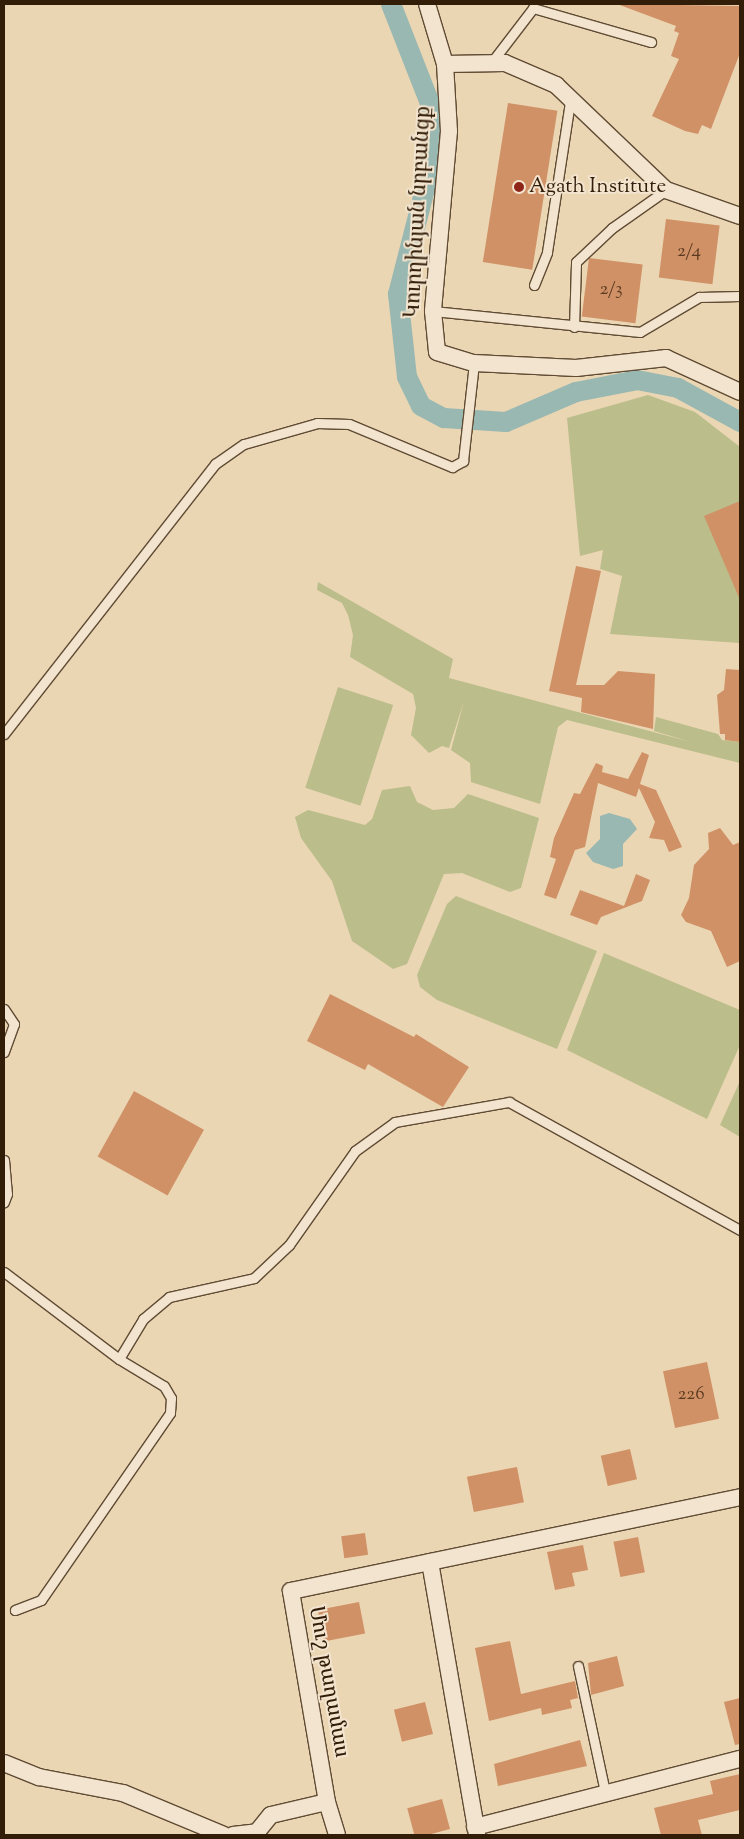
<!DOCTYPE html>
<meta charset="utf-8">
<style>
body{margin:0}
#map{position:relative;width:744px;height:1839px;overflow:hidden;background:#ebd6b4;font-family:"Sorts Mill Goudy","Noto Serif Armenian",serif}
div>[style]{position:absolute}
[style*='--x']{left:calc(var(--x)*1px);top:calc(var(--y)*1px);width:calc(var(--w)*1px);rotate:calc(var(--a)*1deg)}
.green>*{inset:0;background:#bbbd8b;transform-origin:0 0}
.water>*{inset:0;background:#99b8b2}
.canal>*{height:20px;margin:-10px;padding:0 10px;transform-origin:10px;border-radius:10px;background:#99b8b2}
.building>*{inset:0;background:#d09166;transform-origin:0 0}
.roads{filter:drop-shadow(1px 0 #604b34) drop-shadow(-1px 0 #604b34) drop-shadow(0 1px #604b34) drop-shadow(0 -1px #604b34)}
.lane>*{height:9px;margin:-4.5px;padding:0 4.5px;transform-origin:4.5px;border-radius:4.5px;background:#f2e4ce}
.street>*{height:16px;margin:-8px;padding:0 8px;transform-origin:8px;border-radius:8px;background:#f2e4ce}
.dots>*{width:14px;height:14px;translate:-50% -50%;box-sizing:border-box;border:2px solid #f2e4ce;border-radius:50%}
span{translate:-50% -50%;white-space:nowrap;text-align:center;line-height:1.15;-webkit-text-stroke:4px #f2e4ce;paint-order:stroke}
.number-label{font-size:19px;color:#5a3a20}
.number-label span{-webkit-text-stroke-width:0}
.poi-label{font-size:21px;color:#321d09}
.left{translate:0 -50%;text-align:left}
.street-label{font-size:21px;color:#321d09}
.frame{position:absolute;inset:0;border:5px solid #321d09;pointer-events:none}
</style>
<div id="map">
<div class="green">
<div style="clip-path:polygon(648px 395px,695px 412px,740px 447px,740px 643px,610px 634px,622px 576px,600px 569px,603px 550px,580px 556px,567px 418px)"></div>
<div style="clip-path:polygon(318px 582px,453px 659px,449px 678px,691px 742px,654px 731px,656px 717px,718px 734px,722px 740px,740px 742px,740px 763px,567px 720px,558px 727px,540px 804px,471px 782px,470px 763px,451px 750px,464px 701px,449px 748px,442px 746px,429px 753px,411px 735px,416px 708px,413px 694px,350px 657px,353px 635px,348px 615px,342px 603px,317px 590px)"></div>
<div style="left:338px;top:687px;width:58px;height:106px;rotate:18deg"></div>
<div style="clip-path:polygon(410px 786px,417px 802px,433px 810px,454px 808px,468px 794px,539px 818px,521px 888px,510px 892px,462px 873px,444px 874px,407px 964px,393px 969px,352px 941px,332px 881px,301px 838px,295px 817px,308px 810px,365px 825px,372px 819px,382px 790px)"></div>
<div style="clip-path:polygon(456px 896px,597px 951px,557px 1049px,437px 1000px,420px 987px,417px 975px,447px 904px)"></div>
<div style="clip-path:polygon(604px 953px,740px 1010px,740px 1045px,707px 1119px,567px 1050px)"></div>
<div style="clip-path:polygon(740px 1081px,740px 1137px,720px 1125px)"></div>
</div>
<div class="water">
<div style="clip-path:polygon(609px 813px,630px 819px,637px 829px,623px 844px,623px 866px,613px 869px,593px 862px,586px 853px,600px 839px,600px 816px)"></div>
</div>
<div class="canal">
<div style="--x:391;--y:4;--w:110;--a:68.6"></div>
<div style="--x:431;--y:106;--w:19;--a:84"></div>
<div style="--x:433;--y:125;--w:60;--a:96.7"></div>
<div style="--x:426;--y:185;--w:113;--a:104.4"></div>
<div style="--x:398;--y:294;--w:83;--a:83.8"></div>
<div style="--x:407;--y:377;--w:32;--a:64"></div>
<div style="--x:421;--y:406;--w:26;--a:28"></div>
<div style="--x:444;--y:418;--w:62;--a:3.7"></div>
<div style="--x:506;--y:422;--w:76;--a:-23.2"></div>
<div style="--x:576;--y:392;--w:62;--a:-11.1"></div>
<div style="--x:637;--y:380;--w:42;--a:11"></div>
<div style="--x:678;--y:388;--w:71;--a:28.7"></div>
</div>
<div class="building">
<div style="clip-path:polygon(617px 4px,740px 6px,740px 53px,711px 129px,702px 125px,698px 134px,685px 131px,652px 116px,679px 59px,671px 56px,679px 33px,674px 31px,676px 26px)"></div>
<div style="left:508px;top:103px;width:50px;height:161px;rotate:9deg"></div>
<div style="left:666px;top:219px;width:54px;height:59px;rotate:7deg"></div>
<div style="left:589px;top:258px;width:54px;height:59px;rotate:7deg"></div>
<div style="clip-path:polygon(740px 501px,740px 600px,704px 516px)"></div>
<div style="clip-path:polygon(576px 566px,601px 571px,576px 685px,604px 685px,618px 671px,655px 674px,653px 729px,581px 712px,582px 698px,549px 691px)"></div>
<div style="clip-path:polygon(726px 669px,740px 670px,740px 742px,725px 740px,725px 734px,720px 734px,717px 695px,724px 690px)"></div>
<div style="clip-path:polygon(642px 752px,649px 755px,640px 784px,656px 790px,682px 847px,669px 852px,664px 840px,649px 838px,655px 822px,639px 788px,636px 797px,598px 783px,585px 847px,575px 850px,556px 899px,544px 895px,556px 859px,550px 857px,554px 838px,574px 793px,580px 794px,596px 763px,603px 766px,602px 772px,628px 779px)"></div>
<div style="clip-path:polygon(720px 828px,733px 845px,740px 842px,740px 961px,727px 967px,711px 931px,686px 922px,681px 915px,689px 898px,694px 865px,709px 849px,708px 833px)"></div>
<div style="clip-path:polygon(636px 874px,650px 880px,642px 901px,601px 917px,597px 925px,570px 915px,580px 890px,624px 906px)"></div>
<div style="clip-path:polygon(330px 994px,414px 1037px,416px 1034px,469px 1067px,443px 1107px,368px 1064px,365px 1070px,307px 1041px)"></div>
<div style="left:134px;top:1091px;width:80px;height:75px;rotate:29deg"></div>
<div style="left:707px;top:1362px;width:58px;height:45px;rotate:78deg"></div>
<div style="left:630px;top:1449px;width:31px;height:30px;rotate:77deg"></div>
<div style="left:517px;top:1467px;width:36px;height:51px;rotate:79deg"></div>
<div style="left:365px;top:1533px;width:22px;height:24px;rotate:82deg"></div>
<div style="left:638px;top:1537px;width:36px;height:25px;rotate:79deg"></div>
<div style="clip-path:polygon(583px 1545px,588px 1570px,572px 1573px,575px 1586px,555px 1590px,547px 1552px)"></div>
<div style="left:359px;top:1602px;width:32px;height:42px;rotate:79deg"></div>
<div style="clip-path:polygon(510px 1641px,521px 1694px,575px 1681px,578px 1698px,570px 1700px,572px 1708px,542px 1715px,541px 1708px,489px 1721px,475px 1648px)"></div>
<div style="clip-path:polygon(617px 1656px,624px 1686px,591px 1695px,588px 1663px)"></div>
<div style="clip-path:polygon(740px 1698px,740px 1744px,735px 1745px,724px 1702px)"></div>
<div style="left:425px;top:1702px;width:33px;height:32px;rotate:76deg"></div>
<div style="clip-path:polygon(580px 1740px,587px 1766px,498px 1786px,494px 1764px)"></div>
<div style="clip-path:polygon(740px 1774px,740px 1810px,698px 1820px,702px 1835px,661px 1835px,654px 1808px,713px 1794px,710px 1781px)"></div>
<div style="left:442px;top:1799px;width:31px;height:36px;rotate:75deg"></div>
</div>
<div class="roads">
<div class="lane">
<div style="--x:491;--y:63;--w:69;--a:-52.6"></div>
<div style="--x:533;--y:8;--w:123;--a:16.1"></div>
<div style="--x:534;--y:285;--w:35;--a:-68"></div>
<div style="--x:547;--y:252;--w:153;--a:-81.3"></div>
<div style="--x:433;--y:311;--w:208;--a:5.8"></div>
<div style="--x:640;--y:332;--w:69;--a:-30.7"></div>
<div style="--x:699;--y:297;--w:41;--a:-1.4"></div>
<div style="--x:574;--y:327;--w:65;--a:-88.2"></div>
<div style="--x:576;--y:262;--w:50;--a:-43.4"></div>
<div style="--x:612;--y:228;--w:66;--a:-35.1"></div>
<div style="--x:4;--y:734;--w:343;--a:-52"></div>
<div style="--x:215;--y:464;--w:35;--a:-35"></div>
<div style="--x:244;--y:444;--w:76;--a:-16"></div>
<div style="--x:317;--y:423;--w:32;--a:2"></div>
<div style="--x:349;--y:424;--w:112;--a:22.7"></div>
<div style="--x:452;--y:467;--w:13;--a:-29"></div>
<div style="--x:463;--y:461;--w:99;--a:-83.6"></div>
<div style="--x:4;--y:1009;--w:18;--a:56"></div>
<div style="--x:14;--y:1024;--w:30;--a:110"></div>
<div style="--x:4;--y:1160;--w:34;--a:85"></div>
<div style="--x:7;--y:1194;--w:9;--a:111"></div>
<div style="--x:4;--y:1272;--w:144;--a:37.1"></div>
<div style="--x:119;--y:1359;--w:52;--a:31"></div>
<div style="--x:164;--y:1386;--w:14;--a:60"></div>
<div style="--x:171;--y:1398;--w:15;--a:94"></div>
<div style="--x:170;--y:1413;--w:227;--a:124.6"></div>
<div style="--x:41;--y:1600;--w:28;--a:159"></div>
<div style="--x:119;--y:1359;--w:47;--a:-59"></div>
<div style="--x:143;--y:1319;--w:34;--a:-40"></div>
<div style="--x:169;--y:1297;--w:87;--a:-12.6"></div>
<div style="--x:254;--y:1278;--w:48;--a:-43.3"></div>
<div style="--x:289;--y:1245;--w:115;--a:-54.9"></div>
<div style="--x:355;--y:1151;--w:49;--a:-35.9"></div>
<div style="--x:395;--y:1122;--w:116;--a:-10"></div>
<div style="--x:509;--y:1102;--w:264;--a:29"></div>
<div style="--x:578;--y:1666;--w:129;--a:77.9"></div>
</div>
<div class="street">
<div style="--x:427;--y:4;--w:63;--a:73.3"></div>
<div style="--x:445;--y:64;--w:67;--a:86.6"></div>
<div style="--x:449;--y:131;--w:181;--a:95.1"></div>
<div style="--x:433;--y:311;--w:41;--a:84.4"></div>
<div style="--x:437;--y:352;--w:39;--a:17"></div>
<div style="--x:474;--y:363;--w:102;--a:2.8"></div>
<div style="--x:576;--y:368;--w:91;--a:-6.3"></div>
<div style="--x:666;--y:358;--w:81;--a:24.7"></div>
<div style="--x:445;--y:64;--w:60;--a:-1"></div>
<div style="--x:505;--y:63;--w:56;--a:23.3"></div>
<div style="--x:556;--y:85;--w:152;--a:43.7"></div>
<div style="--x:666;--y:190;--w:78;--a:19.4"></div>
<div style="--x:430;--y:1562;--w:277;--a:80.2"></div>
<div style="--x:4;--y:1763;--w:38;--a:22"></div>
<div style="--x:39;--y:1777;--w:86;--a:10.8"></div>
<div style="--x:123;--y:1793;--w:109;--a:22.6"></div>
<div style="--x:327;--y:1802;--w:34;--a:73"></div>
<div style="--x:475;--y:1827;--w:274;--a:-14.4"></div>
<div style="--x:233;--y:1835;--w:24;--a:-7"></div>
<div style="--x:257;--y:1832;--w:22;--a:-51"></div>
<div style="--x:271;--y:1815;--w:57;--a:-13.1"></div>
<div style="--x:327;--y:1802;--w:214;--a:-99.7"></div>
<div style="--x:291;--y:1591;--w:459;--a:-11.8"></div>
</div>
</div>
<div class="dots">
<div style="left:519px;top:187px;background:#8f2418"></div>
</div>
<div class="number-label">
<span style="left:689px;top:252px">2/4</span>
<span style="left:611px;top:290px">2/3</span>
<span style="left:691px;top:1395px">226</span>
</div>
<div class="poi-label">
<span class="left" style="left:529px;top:187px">Agath Institute</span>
</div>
<div class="street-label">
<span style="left:419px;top:212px;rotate:-87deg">Կուրղինյան նրբանցք</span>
<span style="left:328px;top:1682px;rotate:80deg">Մուշ թաղամաս</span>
</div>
<div class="frame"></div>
</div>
